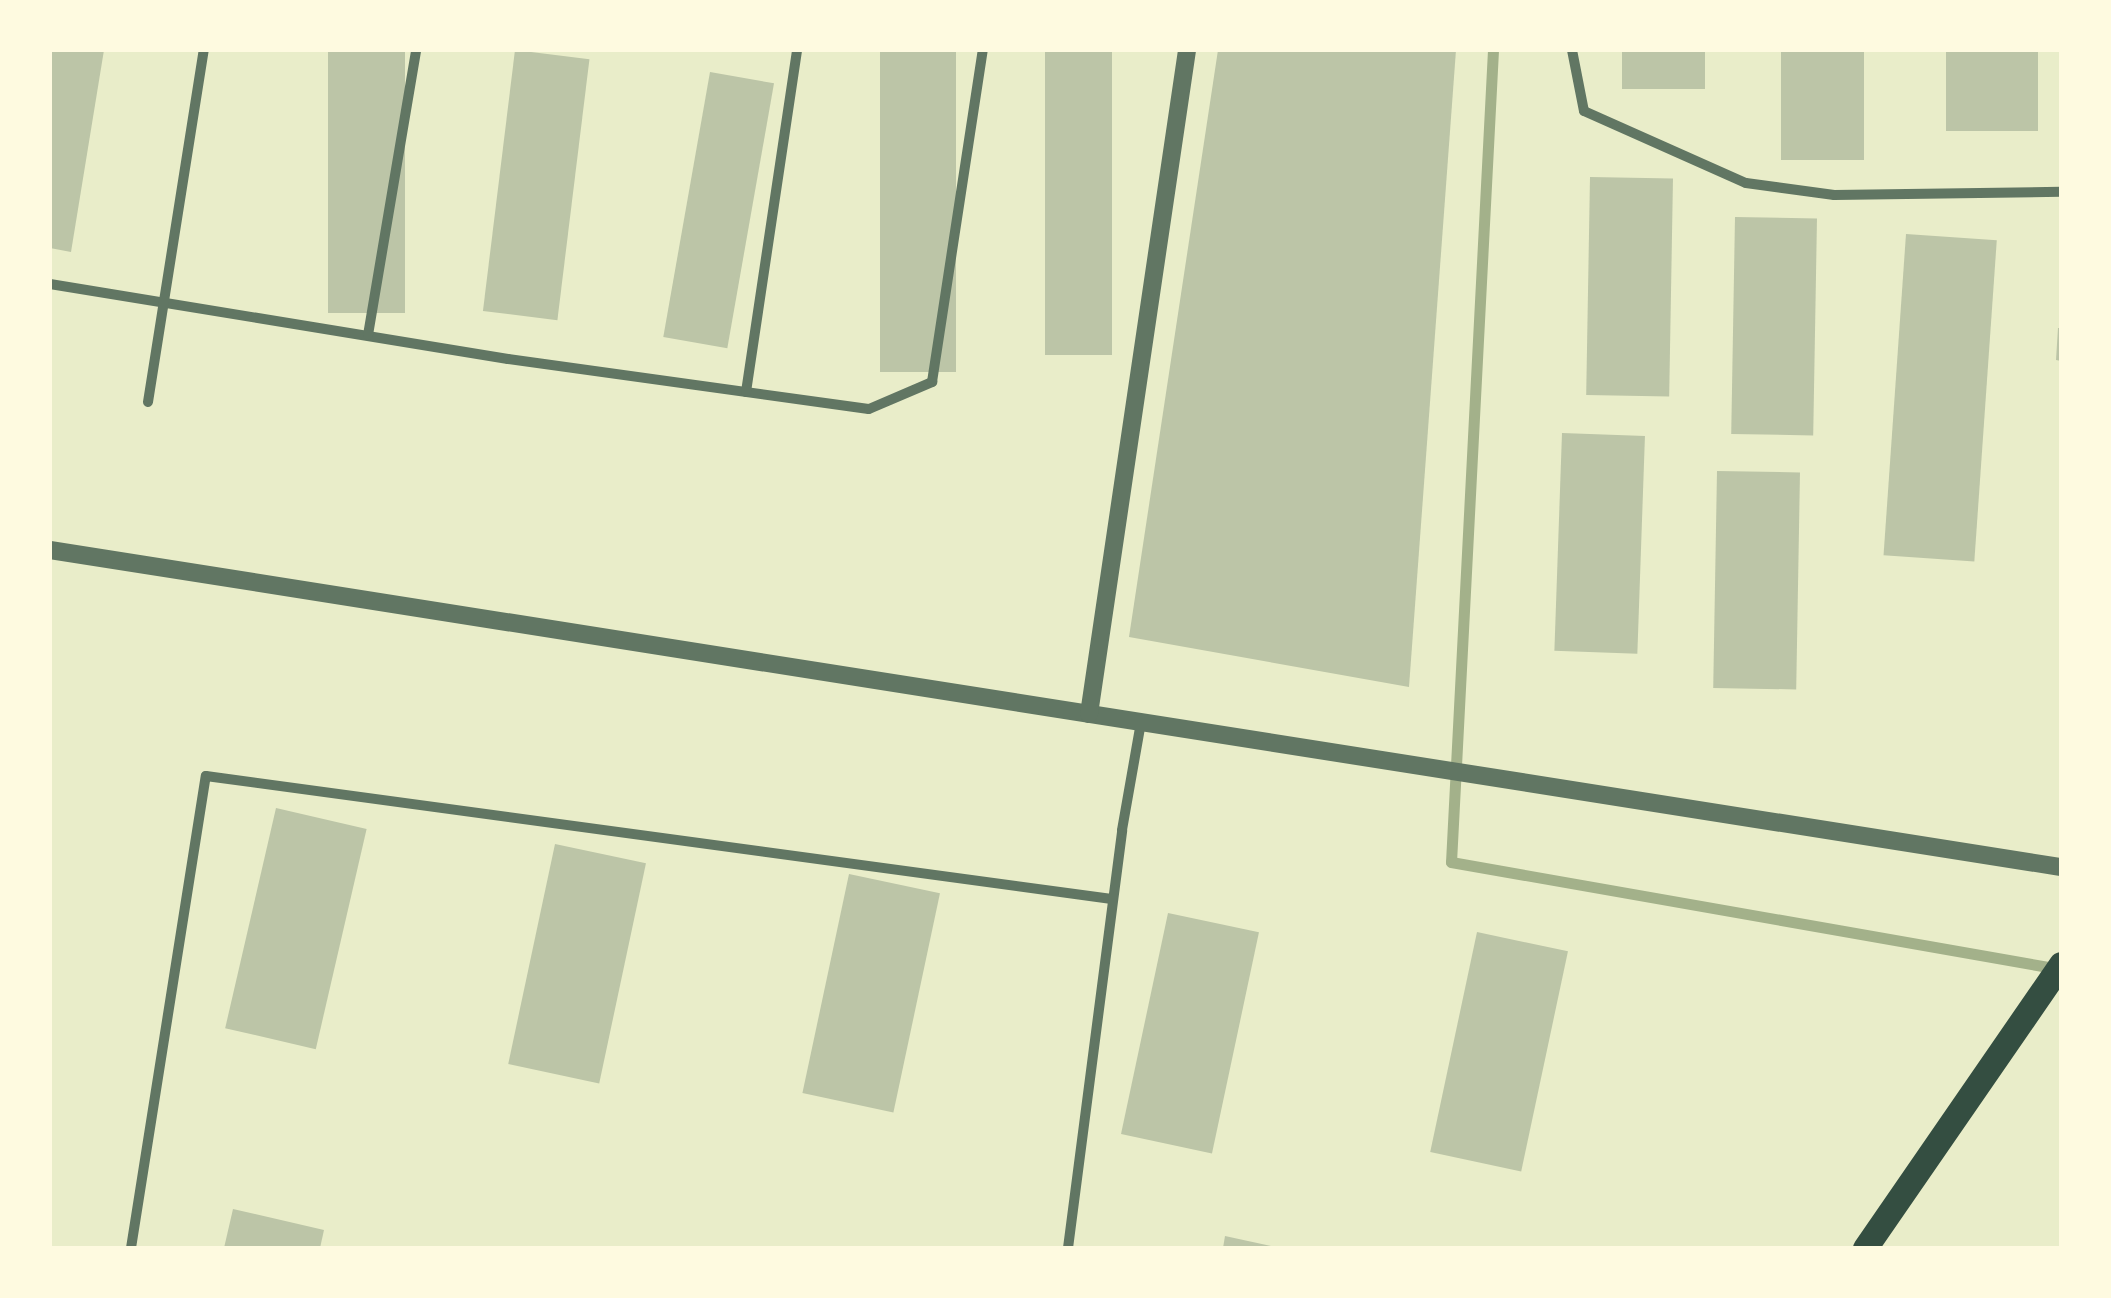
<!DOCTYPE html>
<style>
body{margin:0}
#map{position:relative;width:2111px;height:1298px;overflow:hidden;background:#e9edc9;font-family:Poppins,sans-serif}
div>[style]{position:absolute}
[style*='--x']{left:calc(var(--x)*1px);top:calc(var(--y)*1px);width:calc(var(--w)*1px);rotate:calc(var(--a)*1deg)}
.stream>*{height:11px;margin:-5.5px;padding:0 5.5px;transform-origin:5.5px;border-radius:5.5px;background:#a3b18a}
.building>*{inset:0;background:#bcc5a7;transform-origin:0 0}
.minor>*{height:10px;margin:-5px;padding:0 5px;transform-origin:5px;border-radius:5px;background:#617663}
.tertiary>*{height:18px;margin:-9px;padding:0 9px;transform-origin:9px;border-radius:9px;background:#617663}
.primary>*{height:25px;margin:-12.5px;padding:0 12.5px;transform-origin:12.5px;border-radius:12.5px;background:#344e41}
span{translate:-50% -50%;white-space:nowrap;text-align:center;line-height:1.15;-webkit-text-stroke:10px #fefae0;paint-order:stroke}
.frame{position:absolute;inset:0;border:52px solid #fefae0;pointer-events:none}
</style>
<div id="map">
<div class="stream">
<div style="--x:1493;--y:50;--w:813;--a:92.96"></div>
<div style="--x:1451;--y:862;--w:618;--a:9.97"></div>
</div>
<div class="building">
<div style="clip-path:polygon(50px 50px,104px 50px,71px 252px,50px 248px)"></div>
<div style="left:328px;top:50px;width:77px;height:263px"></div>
<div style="left:515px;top:50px;width:75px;height:263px;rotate:7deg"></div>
<div style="left:880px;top:50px;width:76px;height:322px"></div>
<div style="left:1045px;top:50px;width:67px;height:305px"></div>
<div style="clip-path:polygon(1218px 50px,1456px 50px,1409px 687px,1129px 637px)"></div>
<div style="left:1622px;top:50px;width:83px;height:39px"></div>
<div style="left:1781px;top:50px;width:83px;height:110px"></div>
<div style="left:1946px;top:50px;width:92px;height:81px"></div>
<div style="left:710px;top:72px;width:65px;height:269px;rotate:10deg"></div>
<div style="left:1590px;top:177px;width:83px;height:218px;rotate:1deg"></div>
<div style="left:1735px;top:217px;width:82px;height:217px;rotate:1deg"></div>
<div style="left:1906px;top:234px;width:91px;height:322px;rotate:4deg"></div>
<div style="clip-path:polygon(2058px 328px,2061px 328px,2061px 361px,2056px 360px)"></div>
<div style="left:1562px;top:433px;width:83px;height:218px;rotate:2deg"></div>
<div style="left:1717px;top:471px;width:83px;height:217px;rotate:1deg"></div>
<div style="left:276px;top:808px;width:93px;height:226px;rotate:13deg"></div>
<div style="left:555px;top:844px;width:93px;height:225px;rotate:12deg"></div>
<div style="left:849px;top:874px;width:93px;height:224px;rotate:12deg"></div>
<div style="left:1168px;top:913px;width:93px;height:226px;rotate:12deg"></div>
<div style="left:1477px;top:932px;width:93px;height:225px;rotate:12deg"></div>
<div style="clip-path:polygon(233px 1209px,324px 1230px,320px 1248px,224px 1248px)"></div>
<div style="clip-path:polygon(1225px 1236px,1271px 1246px,1270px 1248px,1223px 1248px)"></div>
</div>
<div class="minor">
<div style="--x:1572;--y:50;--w:62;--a:78.9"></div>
<div style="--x:1584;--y:111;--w:177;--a:24"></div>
<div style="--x:1746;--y:183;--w:89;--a:7.8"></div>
<div style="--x:1834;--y:195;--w:227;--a:-0.8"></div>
<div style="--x:50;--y:284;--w:464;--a:9.3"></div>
<div style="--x:508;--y:359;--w:364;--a:7.9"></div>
<div style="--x:869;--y:409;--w:69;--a:-23.2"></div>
<div style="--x:932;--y:382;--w:336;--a:-81.3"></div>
<div style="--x:368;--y:335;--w:289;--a:-80.4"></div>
<div style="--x:746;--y:392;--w:346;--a:-81.5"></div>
<div style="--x:148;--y:402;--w:356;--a:-81"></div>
<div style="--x:131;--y:1248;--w:478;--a:-81"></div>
<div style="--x:206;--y:776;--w:914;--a:7.73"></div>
<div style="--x:1068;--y:1248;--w:421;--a:-82.6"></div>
<div style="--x:1122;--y:830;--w:110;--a:-80"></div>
</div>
<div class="tertiary">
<div style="--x:50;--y:550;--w:2036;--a:8.96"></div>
<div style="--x:1089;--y:714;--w:671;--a:-81.6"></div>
</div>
<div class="primary">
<div style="--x:1865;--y:1248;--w:345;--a:-55.4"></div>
</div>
<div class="frame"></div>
</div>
